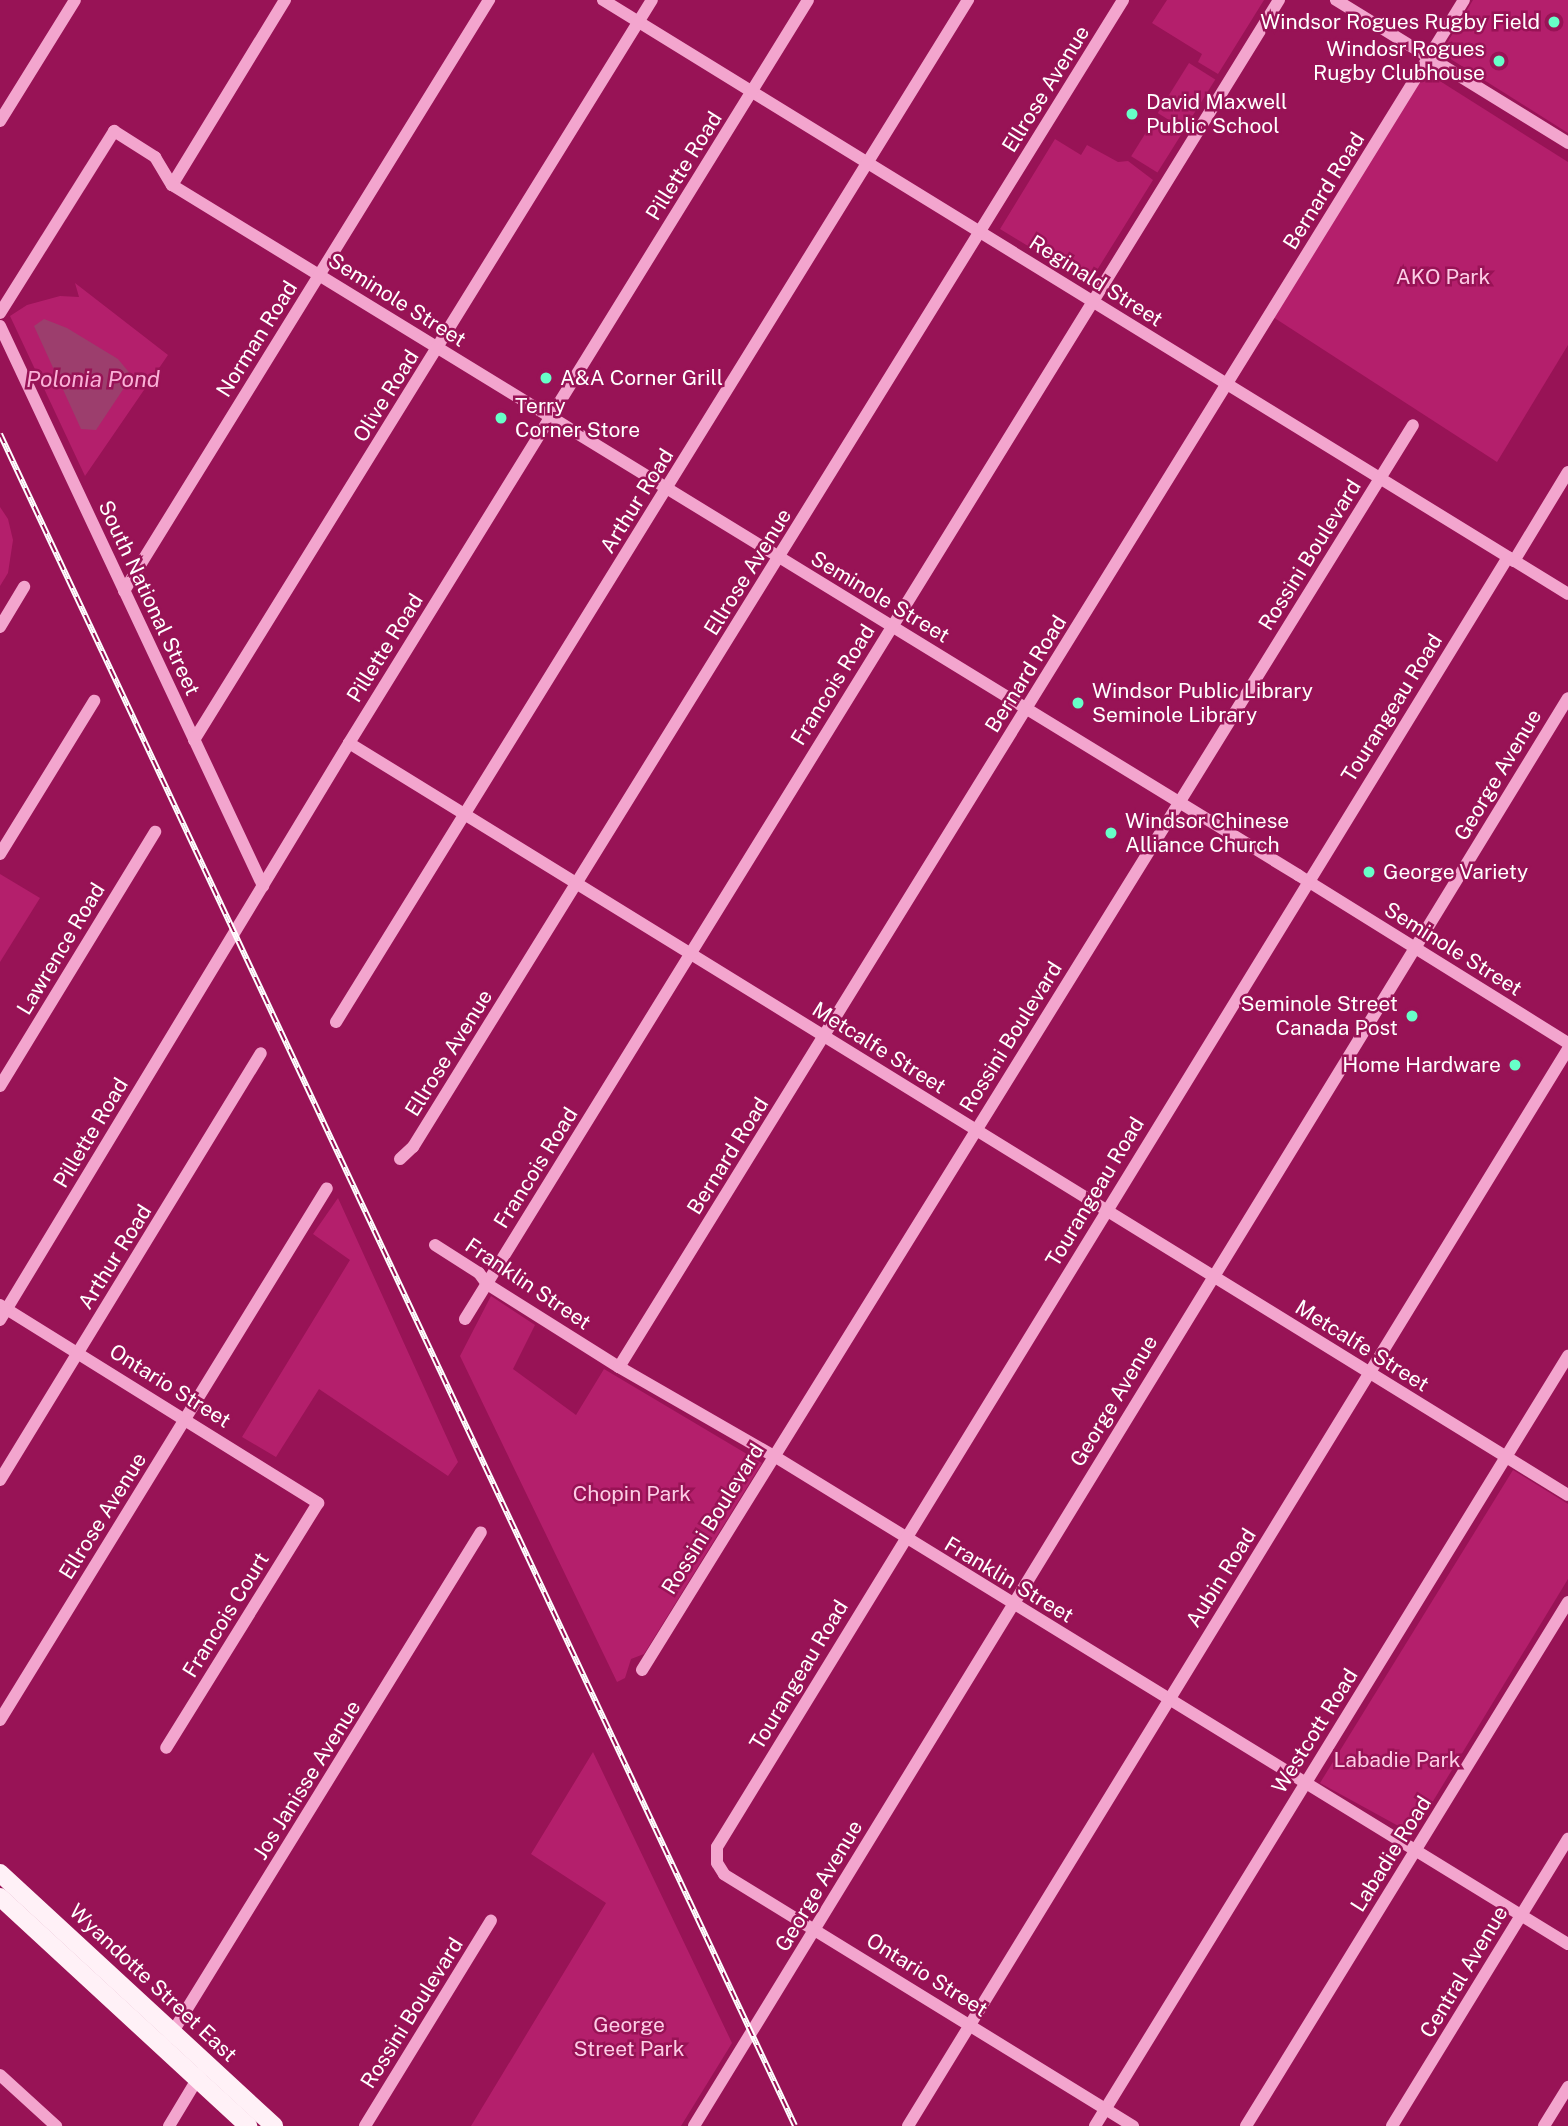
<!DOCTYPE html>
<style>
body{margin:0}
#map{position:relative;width:1568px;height:2126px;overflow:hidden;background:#981356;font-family:"Public Sans",sans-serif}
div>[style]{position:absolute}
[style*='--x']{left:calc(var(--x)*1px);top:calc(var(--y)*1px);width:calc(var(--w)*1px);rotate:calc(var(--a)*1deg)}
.green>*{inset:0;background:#b41f6c;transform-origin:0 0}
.water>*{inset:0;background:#9c3e6d}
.minor>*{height:12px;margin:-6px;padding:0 6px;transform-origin:6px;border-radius:6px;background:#f3a5ce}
.major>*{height:18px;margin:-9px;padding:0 9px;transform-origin:9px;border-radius:9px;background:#fff1f7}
.rail>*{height:6px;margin-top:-3px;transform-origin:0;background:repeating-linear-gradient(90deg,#981356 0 10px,#fff 0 20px);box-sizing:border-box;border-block:2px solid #fff}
.dots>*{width:19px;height:19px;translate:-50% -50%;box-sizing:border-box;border:4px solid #981356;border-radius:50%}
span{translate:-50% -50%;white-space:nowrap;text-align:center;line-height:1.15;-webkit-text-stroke:5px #981356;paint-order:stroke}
.poi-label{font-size:21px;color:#fff}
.right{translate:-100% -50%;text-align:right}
.left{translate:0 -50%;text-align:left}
.street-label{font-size:21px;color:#fff}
.park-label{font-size:21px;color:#fdcde6}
.water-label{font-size:23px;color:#fab1d7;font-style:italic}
</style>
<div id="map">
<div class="green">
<div style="clip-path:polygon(1167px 0,1264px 0,1218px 74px,1198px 62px,1202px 54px,1152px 23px)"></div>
<div style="clip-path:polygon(1473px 0,1568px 0,1568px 133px,1441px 53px)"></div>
<div style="left:1189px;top:63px;width:31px;height:59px;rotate:32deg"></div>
<div style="clip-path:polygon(1424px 71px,1568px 162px,1568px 345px,1497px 462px,1273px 317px)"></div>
<div style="left:1155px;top:118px;width:31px;height:45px;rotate:32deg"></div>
<div style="clip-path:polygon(1055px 139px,1081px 155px,1087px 145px,1118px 162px,1128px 161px,1153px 180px,1089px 283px,1000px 229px)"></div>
<div style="clip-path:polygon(75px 283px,168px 355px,85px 476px,10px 316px,27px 305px,60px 296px,79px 297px)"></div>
<div style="clip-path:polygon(0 507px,8px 519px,13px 540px,8px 573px,0 586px)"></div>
<div style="clip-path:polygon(0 874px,40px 898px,0 962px)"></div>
<div style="clip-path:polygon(338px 1198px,458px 1462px,448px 1476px,319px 1389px,276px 1457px,242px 1437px,350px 1260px,313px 1234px)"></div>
<div style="clip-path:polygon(491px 1296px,535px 1325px,513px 1369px,576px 1415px,604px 1369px,762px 1463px,644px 1654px,631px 1659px,625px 1678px,617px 1682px,460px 1356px)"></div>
<div style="clip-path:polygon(1513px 1470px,1568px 1504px,1568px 1579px,1413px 1834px,1320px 1783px)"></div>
<div style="clip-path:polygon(593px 1752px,732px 2043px,681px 2126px,471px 2126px,606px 1903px,531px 1854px)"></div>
</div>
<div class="water">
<div style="clip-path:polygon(44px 319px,67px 328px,118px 359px,132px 376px,96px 430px,81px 429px,34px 326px)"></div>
</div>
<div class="minor">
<div style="--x:603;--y:0;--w:1133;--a:31.61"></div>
<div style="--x:1336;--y:0;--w:273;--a:31.6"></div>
<div style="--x:0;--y:121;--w:142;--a:-58.2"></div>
<div style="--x:172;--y:185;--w:217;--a:-58.6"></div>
<div style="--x:0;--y:313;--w:215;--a:-57.9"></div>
<div style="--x:114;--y:131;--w:49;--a:32.4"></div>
<div style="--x:155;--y:157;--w:33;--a:59"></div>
<div style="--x:172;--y:185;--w:1321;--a:31.5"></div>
<div style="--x:1298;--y:875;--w:318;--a:31.9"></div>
<div style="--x:0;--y:326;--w:619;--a:64.84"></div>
<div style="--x:1514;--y:561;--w:104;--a:-58.8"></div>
<div style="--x:124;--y:591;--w:695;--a:-58.3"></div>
<div style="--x:0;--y:627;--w:47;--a:-59"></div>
<div style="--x:194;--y:740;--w:870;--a:-58.25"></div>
<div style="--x:349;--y:743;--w:1432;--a:31.67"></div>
<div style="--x:0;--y:854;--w:180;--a:-58.4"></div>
<div style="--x:336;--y:1022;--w:1202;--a:-58.27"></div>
<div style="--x:0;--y:1086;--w:298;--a:-58.6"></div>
<div style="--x:400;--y:1159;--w:18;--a:-43"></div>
<div style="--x:413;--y:1147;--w:1349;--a:-58.24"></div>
<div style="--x:435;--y:1245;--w:52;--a:32.5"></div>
<div style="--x:479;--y:1273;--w:14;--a:54"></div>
<div style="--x:487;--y:1284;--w:156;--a:32.2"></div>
<div style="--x:619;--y:1367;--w:179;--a:29.9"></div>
<div style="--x:774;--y:1456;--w:932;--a:31.58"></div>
<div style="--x:0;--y:1305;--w:375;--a:31.9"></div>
<div style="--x:318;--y:1503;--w:288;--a:121.8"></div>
<div style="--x:465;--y:1319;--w:1550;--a:-58.32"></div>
<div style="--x:0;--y:1320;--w:674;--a:-58.83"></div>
<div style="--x:349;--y:743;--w:873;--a:-58.29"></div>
<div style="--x:619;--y:1367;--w:1607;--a:-58.28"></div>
<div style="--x:0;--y:1480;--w:500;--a:-58.57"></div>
<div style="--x:642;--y:1670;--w:1464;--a:-58.23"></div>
<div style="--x:0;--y:1720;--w:624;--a:-58.42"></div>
<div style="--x:169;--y:2038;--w:594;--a:-58.34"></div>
<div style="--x:0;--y:2075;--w:76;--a:42.3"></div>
<div style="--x:169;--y:2126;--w:62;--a:-58.9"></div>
<div style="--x:365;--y:2126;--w:241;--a:-58.5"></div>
<div style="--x:694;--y:2126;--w:1674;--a:-58.53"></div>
<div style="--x:908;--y:2126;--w:1263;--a:-58.5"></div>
<div style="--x:1095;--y:2126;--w:904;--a:-58.44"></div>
<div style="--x:1133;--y:2126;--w:480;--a:-148.4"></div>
<div style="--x:724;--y:1874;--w:13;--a:-122"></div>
<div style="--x:717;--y:1863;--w:16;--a:-90"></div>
<div style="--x:717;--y:1847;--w:1513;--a:-58.48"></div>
<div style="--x:1246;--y:2126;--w:615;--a:-58.43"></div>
<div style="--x:1392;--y:2126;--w:337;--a:-58.5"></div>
<div style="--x:1544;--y:2126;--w:46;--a:-58.4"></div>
</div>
<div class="major">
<div style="--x:0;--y:1873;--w:373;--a:42.7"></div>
<div style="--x:0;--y:1897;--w:338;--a:42.7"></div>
</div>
<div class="rail">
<div style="--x:0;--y:434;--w:1869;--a:64.83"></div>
</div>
<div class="dots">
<div style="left:1554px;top:22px;background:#67ffc8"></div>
<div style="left:1499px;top:61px;background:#67ffc8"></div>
<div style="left:1132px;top:114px;background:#67ffc8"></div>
<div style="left:546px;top:378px;background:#67ffc8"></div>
<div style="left:501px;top:418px;background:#67ffc8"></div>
<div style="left:1078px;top:703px;background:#67ffc8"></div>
<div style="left:1111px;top:833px;background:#67ffc8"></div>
<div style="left:1369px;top:872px;background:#67ffc8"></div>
<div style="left:1412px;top:1016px;background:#67ffc8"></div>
<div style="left:1515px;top:1065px;background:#67ffc8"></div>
</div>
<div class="poi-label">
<span class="right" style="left:1540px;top:22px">Windsor Rogues Rugby Field</span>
<span class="right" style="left:1485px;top:61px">Windosr Rogues<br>Rugby Clubhouse</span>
<span class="left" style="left:1146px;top:114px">David Maxwell<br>Public School</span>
<span class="left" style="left:560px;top:378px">A&amp;A Corner Grill</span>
<span class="left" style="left:515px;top:418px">Terry<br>Corner Store</span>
<span class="left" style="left:1092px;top:703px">Windsor Public Library<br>Seminole Library</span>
<span class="left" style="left:1125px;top:833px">Windsor Chinese<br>Alliance Church</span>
<span class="left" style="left:1383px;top:872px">George Variety</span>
<span class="right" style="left:1398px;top:1016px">Seminole Street<br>Canada Post</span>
<span class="right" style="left:1501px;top:1065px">Home Hardware</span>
</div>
<div class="street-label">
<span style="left:1046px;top:89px;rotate:-58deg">Ellrose Avenue</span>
<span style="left:684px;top:166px;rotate:-58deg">Pillette Road</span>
<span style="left:1324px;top:191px;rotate:-58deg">Bernard Road</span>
<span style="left:1096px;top:281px;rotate:32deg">Reginald Street</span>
<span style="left:397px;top:300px;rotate:32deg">Seminole Street</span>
<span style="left:257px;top:339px;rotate:-58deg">Norman Road</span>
<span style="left:386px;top:396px;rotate:-58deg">Olive Road</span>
<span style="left:637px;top:501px;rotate:-58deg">Arthur Road</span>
<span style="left:1310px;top:555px;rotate:-58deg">Rossini Boulevard</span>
<span style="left:748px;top:572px;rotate:-58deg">Ellrose Avenue</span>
<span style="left:880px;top:597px;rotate:31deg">Seminole Street</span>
<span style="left:149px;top:598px;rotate:65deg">South National Street</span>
<span style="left:385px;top:648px;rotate:-58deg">Pillette Road</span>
<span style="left:1026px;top:674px;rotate:-58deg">Bernard Road</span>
<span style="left:833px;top:685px;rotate:-58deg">Francois Road</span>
<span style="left:1392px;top:708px;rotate:-58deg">Tourangeau Road</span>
<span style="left:1498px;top:775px;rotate:-59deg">George Avenue</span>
<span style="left:61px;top:949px;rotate:-59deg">Lawrence Road</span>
<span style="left:1453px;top:949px;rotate:32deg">Seminole Street</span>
<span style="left:1011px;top:1037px;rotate:-58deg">Rossini Boulevard</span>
<span style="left:879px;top:1048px;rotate:32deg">Metcalfe Street</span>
<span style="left:449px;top:1053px;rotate:-58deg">Ellrose Avenue</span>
<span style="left:91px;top:1133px;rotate:-59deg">Pillette Road</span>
<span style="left:728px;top:1156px;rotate:-58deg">Bernard Road</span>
<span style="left:536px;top:1168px;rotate:-58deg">Francois Road</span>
<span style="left:1095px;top:1192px;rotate:-59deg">Tourangeau Road</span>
<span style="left:115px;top:1257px;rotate:-58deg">Arthur Road</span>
<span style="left:528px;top:1284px;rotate:34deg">Franklin Street</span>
<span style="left:1362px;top:1346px;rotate:32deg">Metcalfe Street</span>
<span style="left:170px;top:1386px;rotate:32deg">Ontario Street</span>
<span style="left:1114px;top:1401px;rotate:-59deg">George Avenue</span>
<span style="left:103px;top:1516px;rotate:-58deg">Ellrose Avenue</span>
<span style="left:713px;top:1519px;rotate:-58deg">Rossini Boulevard</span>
<span style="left:1221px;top:1578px;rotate:-58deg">Aubin Road</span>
<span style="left:1009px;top:1580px;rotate:31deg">Franklin Street</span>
<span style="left:226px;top:1615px;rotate:-58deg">Francois Court</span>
<span style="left:799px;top:1675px;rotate:-59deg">Tourangeau Road</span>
<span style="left:1315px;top:1731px;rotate:-58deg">Westcott Road</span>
<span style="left:307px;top:1780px;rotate:-58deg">Jos Janisse Avenue</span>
<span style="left:1391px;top:1854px;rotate:-58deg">Labadie Road</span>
<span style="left:819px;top:1886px;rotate:-59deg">George Avenue</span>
<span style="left:1464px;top:1972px;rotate:-59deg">Central Avenue</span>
<span style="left:927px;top:1975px;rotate:32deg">Ontario Street</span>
<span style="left:153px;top:1983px;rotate:43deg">Wyandotte Street East</span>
<span style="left:412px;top:2013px;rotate:-58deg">Rossini Boulevard</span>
</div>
<div class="park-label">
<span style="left:1443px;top:277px">AKO Park</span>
<span style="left:632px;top:1494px">Chopin Park</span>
<span style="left:1397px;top:1760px">Labadie Park</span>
<span style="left:629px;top:2037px">George<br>Street Park</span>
</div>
<div class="water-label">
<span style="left:93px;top:379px">Polonia Pond</span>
</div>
</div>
